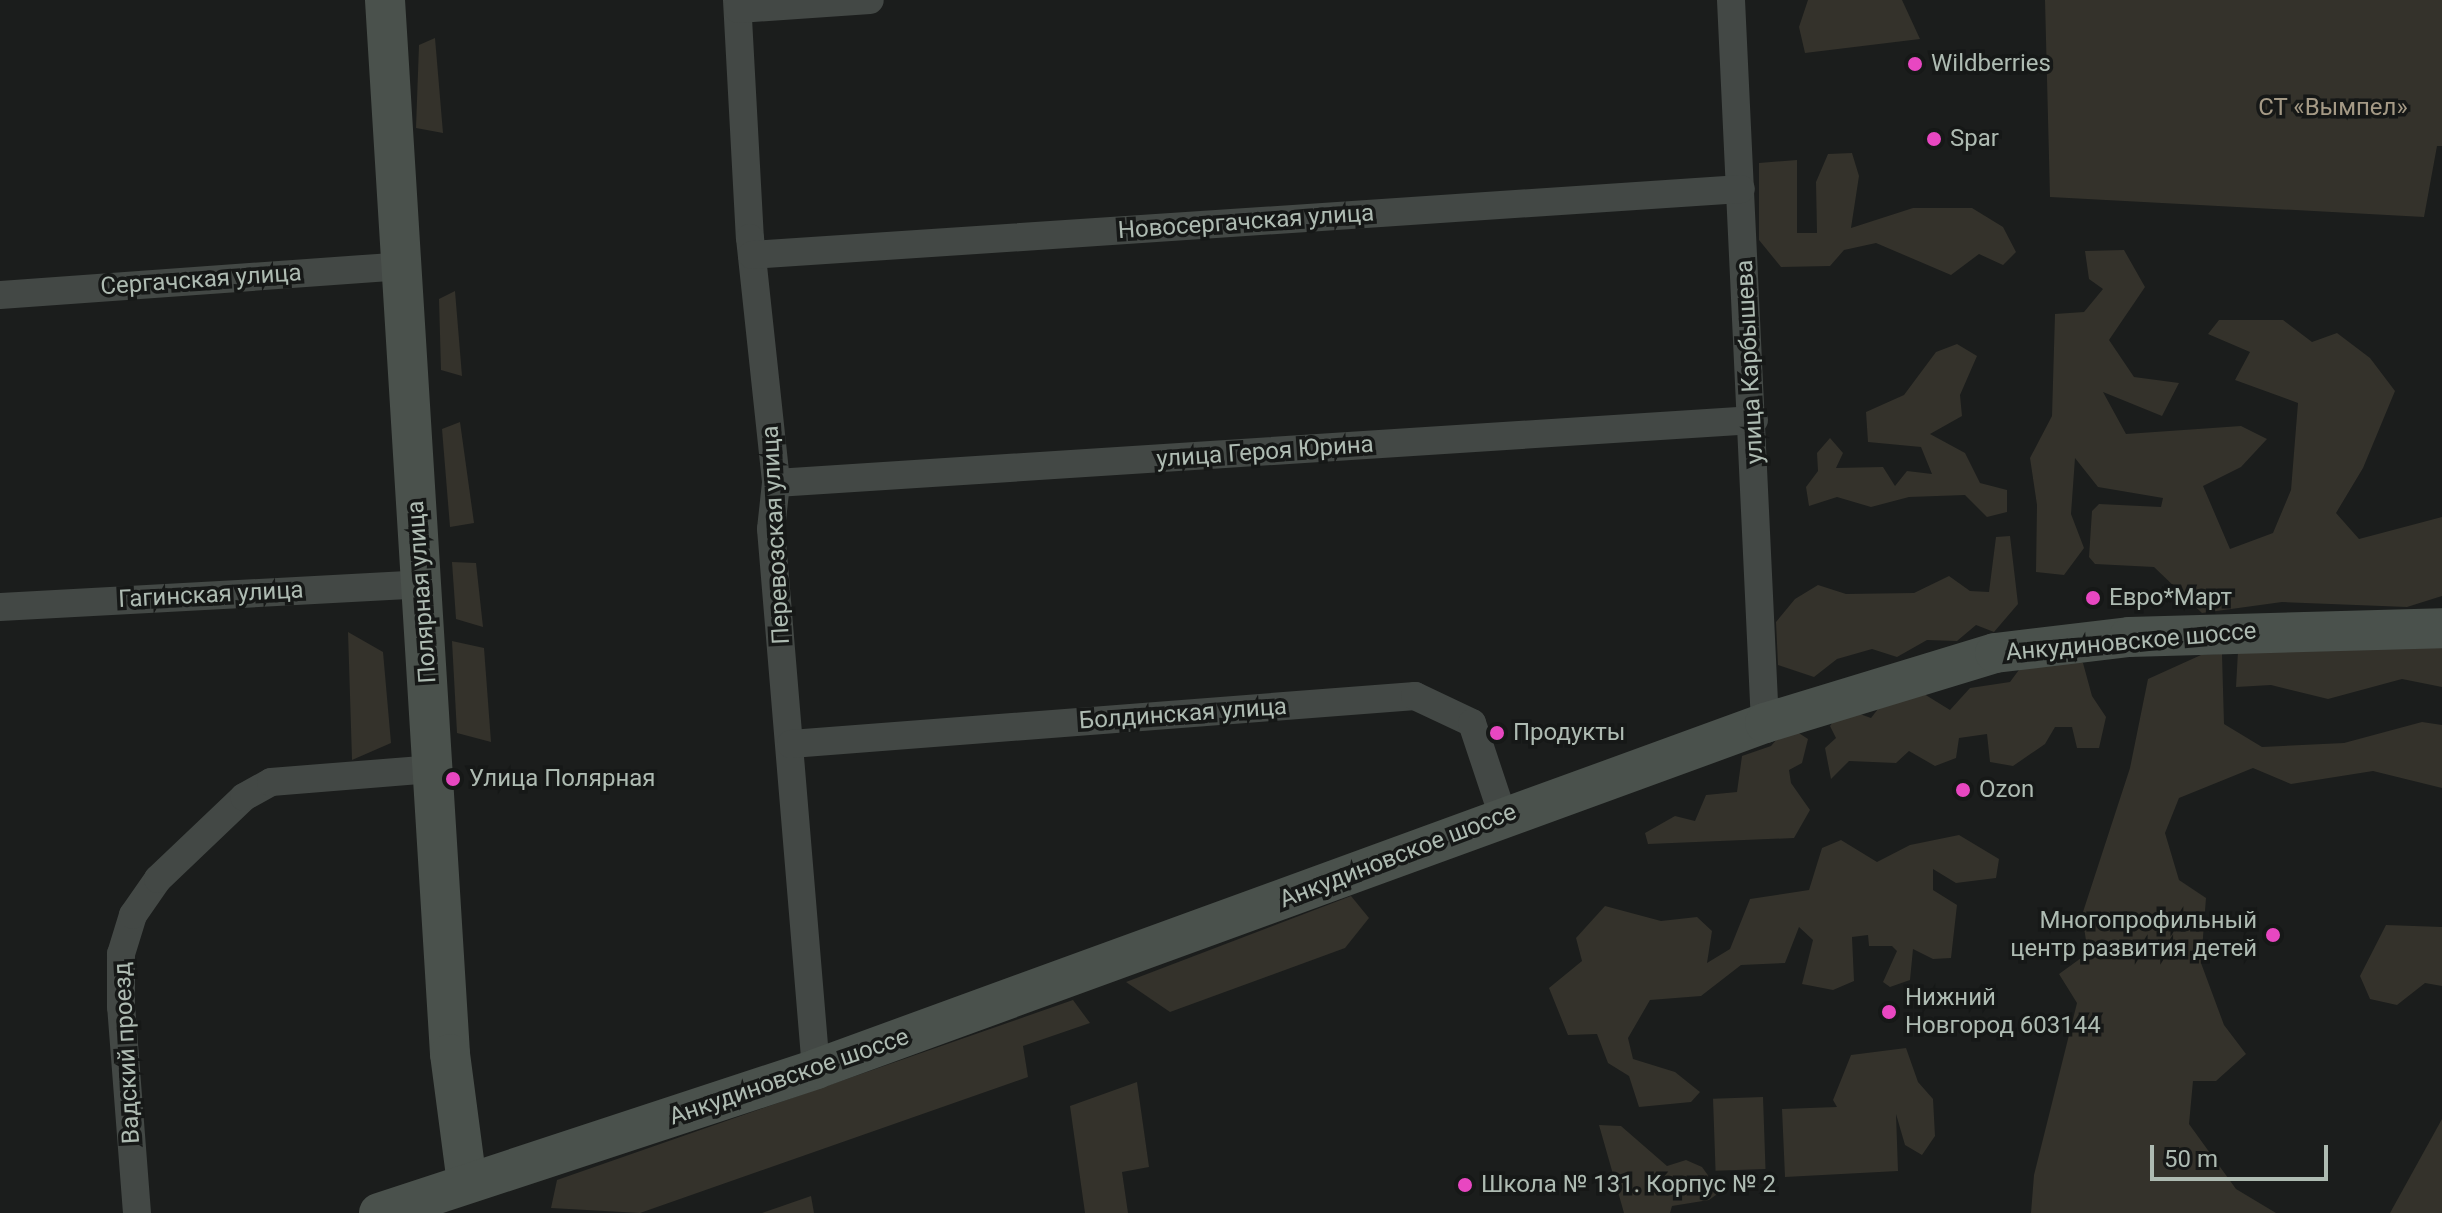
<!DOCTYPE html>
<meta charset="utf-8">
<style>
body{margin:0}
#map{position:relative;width:2442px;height:1213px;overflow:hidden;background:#1b1d1c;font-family:Roboto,sans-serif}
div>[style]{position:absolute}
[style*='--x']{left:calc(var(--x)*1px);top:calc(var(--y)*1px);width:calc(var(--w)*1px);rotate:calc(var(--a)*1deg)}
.green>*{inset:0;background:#34322b;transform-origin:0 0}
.street>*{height:28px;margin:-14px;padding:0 14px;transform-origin:14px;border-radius:14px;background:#434845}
.secondary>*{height:40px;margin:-20px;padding:0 20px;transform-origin:20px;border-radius:20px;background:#4a514c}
.dots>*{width:22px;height:22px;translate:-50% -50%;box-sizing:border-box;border:4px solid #161817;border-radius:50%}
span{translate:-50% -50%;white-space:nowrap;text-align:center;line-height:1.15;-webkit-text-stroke:7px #161817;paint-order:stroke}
.poi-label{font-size:24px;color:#aebbb2}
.left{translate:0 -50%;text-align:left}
.right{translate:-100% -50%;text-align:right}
.park-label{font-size:24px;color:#a59a86}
.street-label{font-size:24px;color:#aebbb2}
.scale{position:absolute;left:2150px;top:1145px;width:178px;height:36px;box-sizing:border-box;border:4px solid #aebbb2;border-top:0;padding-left:10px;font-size:24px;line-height:28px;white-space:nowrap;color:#aebbb2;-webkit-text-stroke:6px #161817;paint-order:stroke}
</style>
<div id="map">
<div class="green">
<div style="clip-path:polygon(1808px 0,1902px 0,1920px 39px,1805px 53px,1799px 27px)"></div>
<div style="clip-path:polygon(2045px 0,2442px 0,2442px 146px,2437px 146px,2424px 217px,2050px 197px)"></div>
<div style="clip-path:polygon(435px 38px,443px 133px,416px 128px,419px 45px)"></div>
<div style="clip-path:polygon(1852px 153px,1859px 176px,1851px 228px,1913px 208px,1972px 208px,2003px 227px,2016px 252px,2003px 265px,1979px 254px,1951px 275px,1876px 243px,1844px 250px,1830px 266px,1781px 267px,1759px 240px,1759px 163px,1797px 160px,1797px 233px,1817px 233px,1816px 182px,1828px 154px)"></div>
<div style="clip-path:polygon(2124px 250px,2145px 287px,2109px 340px,2134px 377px,2179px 383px,2162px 416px,2103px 392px,2126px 434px,2241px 426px,2267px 439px,2241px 467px,2203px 486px,2230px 549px,2273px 533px,2291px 490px,2298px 403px,2235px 380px,2250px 352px,2208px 334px,2219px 320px,2283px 320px,2312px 342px,2337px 333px,2370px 358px,2395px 391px,2363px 468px,2336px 513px,2359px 539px,2442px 517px,2442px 596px,2407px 607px,2282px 602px,2202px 613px,2154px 567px,2095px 564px,2089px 557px,2092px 511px,2099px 504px,2161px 507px,2163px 498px,2098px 487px,2075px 458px,2071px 514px,2084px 548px,2064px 575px,2036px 572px,2037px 505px,2030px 458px,2052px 416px,2055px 314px,2084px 312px,2103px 289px,2089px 279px,2085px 251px)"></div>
<div style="clip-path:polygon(455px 291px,462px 376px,441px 370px,439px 299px)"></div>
<div style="clip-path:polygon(1957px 344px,1977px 356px,1960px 395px,1962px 416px,1930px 434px,1965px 453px,1980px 483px,2007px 490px,2007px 512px,1987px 517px,1965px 495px,1909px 497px,1871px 507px,1837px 497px,1809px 506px,1806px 487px,1818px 471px,1817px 453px,1830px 438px,1843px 453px,1836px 468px,1883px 467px,1895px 486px,1907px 471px,1932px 474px,1921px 447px,1868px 442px,1866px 412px,1904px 395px,1936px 352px)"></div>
<div style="clip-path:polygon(460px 422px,474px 523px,450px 527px,442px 429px)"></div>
<div style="clip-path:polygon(2010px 536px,2018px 604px,1994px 632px,1976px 625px,1957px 641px,1927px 640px,1897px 657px,1872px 649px,1837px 659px,1814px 677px,1778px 665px,1776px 622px,1795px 599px,1818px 585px,1846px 594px,1914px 593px,1949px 576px,1970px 591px,1989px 592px,1996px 537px)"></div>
<div style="clip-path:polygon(452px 562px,476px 563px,483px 627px,456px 619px)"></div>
<div style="clip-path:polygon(348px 632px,383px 652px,391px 743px,352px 760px)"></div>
<div style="clip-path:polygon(452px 641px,484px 648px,491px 742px,457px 733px)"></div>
<div style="clip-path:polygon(2442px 641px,2442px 687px,2402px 679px,2328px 699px,2271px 685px,2236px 687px,2238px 651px)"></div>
<div style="clip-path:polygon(2064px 653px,2083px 663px,2092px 696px,2106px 717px,2099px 748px,2077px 748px,2072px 727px,2055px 727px,2045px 744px,2013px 766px,1990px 762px,1987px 734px,1959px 738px,1956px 758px,1935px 766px,1909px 751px,1896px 763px,1849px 761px,1831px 779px,1825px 748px,1836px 738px,1830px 726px,1843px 708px,1871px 718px,1888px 696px,1916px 689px,1950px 710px,1970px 688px,2010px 682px,2027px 659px)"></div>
<div style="clip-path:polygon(2222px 654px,2224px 724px,2262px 747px,2344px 743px,2422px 722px,2442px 725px,2442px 788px,2373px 771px,2291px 784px,2253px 768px,2179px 798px,2165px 833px,2179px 880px,2206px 898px,2201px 963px,2224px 1025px,2246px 1054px,2216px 1081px,2193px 1081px,2189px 1124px,2236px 1189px,2276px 1213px,2031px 1213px,2034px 1175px,2077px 1003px,2059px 974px,2088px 953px,2082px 915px,2130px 768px,2148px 679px,2201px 655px)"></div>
<div style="clip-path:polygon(1788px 726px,1808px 739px,1802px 763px,1789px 770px,1791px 783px,1810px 810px,1794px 838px,1648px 844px,1645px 833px,1675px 816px,1695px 821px,1706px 795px,1737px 792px,1742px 756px,1771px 746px)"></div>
<div style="clip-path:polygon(1959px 835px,1999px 859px,1996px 878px,1956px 883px,1933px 869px,1933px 890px,1957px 905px,1951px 958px,1933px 959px,1913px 949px,1910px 980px,1890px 987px,1883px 982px,1897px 951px,1892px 946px,1869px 946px,1868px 935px,1852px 937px,1854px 981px,1833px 990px,1802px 984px,1813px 940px,1799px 927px,1785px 963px,1741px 965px,1701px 996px,1650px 1000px,1628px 1038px,1633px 1059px,1675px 1072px,1700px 1092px,1691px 1102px,1639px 1107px,1629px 1076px,1608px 1063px,1597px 1034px,1568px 1035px,1549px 988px,1582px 961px,1576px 938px,1605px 906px,1661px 921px,1697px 917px,1712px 931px,1707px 963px,1730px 949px,1750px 899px,1809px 890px,1822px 848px,1841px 840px,1877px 862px,1910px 845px)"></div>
<div style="clip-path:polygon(1351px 896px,1369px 918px,1345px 948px,1170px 1012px,1126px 982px)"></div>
<div style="clip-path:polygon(2386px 925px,2442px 927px,2442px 986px,2425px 983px,2397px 1005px,2370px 999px,2360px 976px)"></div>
<div style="clip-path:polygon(1073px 1000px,1090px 1023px,1023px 1046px,1028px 1077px,640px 1213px,551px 1208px,557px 1180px)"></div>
<div style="clip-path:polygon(1906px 1048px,1918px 1082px,1933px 1099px,1935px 1136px,1922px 1155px,1905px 1145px,1896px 1114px,1898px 1171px,1785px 1177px,1782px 1109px,1837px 1107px,1833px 1100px,1851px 1055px)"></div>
<div style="clip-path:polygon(1137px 1082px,1149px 1167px,1122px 1172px,1128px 1213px,1085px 1213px,1070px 1106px)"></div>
<div style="left:1763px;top:1097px;width:72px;height:50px;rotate:88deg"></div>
<div style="clip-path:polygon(2442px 1119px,2442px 1213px,2390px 1213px)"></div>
<div style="clip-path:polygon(1599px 1125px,1621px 1126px,1667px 1166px,1686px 1160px,1702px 1167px,1720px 1192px,1709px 1200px,1672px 1206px,1670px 1213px,1624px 1213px)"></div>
<div style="clip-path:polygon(811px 1196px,814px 1213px,762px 1213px)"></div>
</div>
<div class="street">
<div style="--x:737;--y:0;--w:238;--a:86.9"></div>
<div style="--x:750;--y:238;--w:246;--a:83.9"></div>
<div style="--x:776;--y:483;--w:46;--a:96.2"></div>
<div style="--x:771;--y:529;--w:542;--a:85.24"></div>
<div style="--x:1731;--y:0;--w:724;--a:87.31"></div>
<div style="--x:738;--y:9;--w:132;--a:-3.9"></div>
<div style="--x:752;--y:255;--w:991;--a:-3.82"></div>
<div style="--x:0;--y:295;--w:404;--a:-4.1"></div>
<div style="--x:776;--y:483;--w:980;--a:-3.69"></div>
<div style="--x:0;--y:607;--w:422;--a:-3.1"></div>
<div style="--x:791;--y:744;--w:626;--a:-4.4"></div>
<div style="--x:1415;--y:696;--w:63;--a:25.3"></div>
<div style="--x:1472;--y:723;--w:98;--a:71.6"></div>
<div style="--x:137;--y:1213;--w:207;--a:-94.4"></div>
<div style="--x:121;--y:1007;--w:53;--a:-90"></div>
<div style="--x:121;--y:954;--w:41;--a:-72.9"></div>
<div style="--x:133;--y:915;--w:44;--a:-55.2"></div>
<div style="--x:158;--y:879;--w:119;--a:-43.6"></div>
<div style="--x:244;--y:797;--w:31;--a:-29"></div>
<div style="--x:271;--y:782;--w:164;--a:-4.6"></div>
</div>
<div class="secondary">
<div style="--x:385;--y:0;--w:1056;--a:86.47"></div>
<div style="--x:450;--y:1054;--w:130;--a:82.5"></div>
<div style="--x:379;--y:1213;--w:460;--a:-18.2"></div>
<div style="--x:816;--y:1069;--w:1010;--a:-20.03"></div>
<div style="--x:1765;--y:723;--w:240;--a:-16.9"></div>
<div style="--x:1995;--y:653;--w:135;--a:-6.8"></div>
<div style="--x:2129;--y:637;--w:313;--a:-1.6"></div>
</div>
<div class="dots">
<div style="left:1915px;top:64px;background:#e847c1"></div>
<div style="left:1934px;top:139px;background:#e847c1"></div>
<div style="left:2093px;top:598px;background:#e847c1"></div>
<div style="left:1497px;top:733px;background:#e847c1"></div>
<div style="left:453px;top:779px;background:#e847c1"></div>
<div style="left:1963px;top:790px;background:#e847c1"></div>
<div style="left:2273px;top:935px;background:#e847c1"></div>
<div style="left:1889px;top:1012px;background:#e847c1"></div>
<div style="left:1465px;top:1185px;background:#e847c1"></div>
</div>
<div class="poi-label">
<span class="left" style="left:1931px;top:64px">Wildberries</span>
<span class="left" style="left:1950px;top:139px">Spar</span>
<span class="left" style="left:2109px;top:598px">Евро*Март</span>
<span class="left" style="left:1513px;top:733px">Продукты</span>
<span class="left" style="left:469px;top:779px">Улица Полярная</span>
<span class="left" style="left:1979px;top:790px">Ozon</span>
<span class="right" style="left:2257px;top:935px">Многопрофильный<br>центр развития детей</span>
<span class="left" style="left:1905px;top:1012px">Нижний<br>Новгород 603144</span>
<span class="left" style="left:1481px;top:1185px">Школа № 131. Корпус № 2</span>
</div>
<div class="park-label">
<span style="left:2333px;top:108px">СТ «Вымпел»</span>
</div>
<div class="street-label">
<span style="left:1246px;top:222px;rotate:-4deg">Новосергачская улица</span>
<span style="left:201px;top:280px;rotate:-4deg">Сергачская улица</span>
<span style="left:1750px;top:362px;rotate:-93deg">улица Карбышева</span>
<span style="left:1265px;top:452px;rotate:-4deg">улица Героя Юрина</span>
<span style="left:776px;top:535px;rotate:-93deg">Перевозская улица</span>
<span style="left:422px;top:592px;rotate:-94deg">Полярная улица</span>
<span style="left:211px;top:595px;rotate:-3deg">Гагинская улица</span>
<span style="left:2131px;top:642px;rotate:-5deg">Анкудиновское шоссе</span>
<span style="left:1183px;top:714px;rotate:-4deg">Болдинская улица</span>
<span style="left:1398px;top:856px;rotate:-21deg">Анкудиновское шоссе</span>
<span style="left:127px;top:1053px;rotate:-93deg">Вадский проезд</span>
<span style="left:789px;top:1077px;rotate:-19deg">Анкудиновское шоссе</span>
</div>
<div class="scale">50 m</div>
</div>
